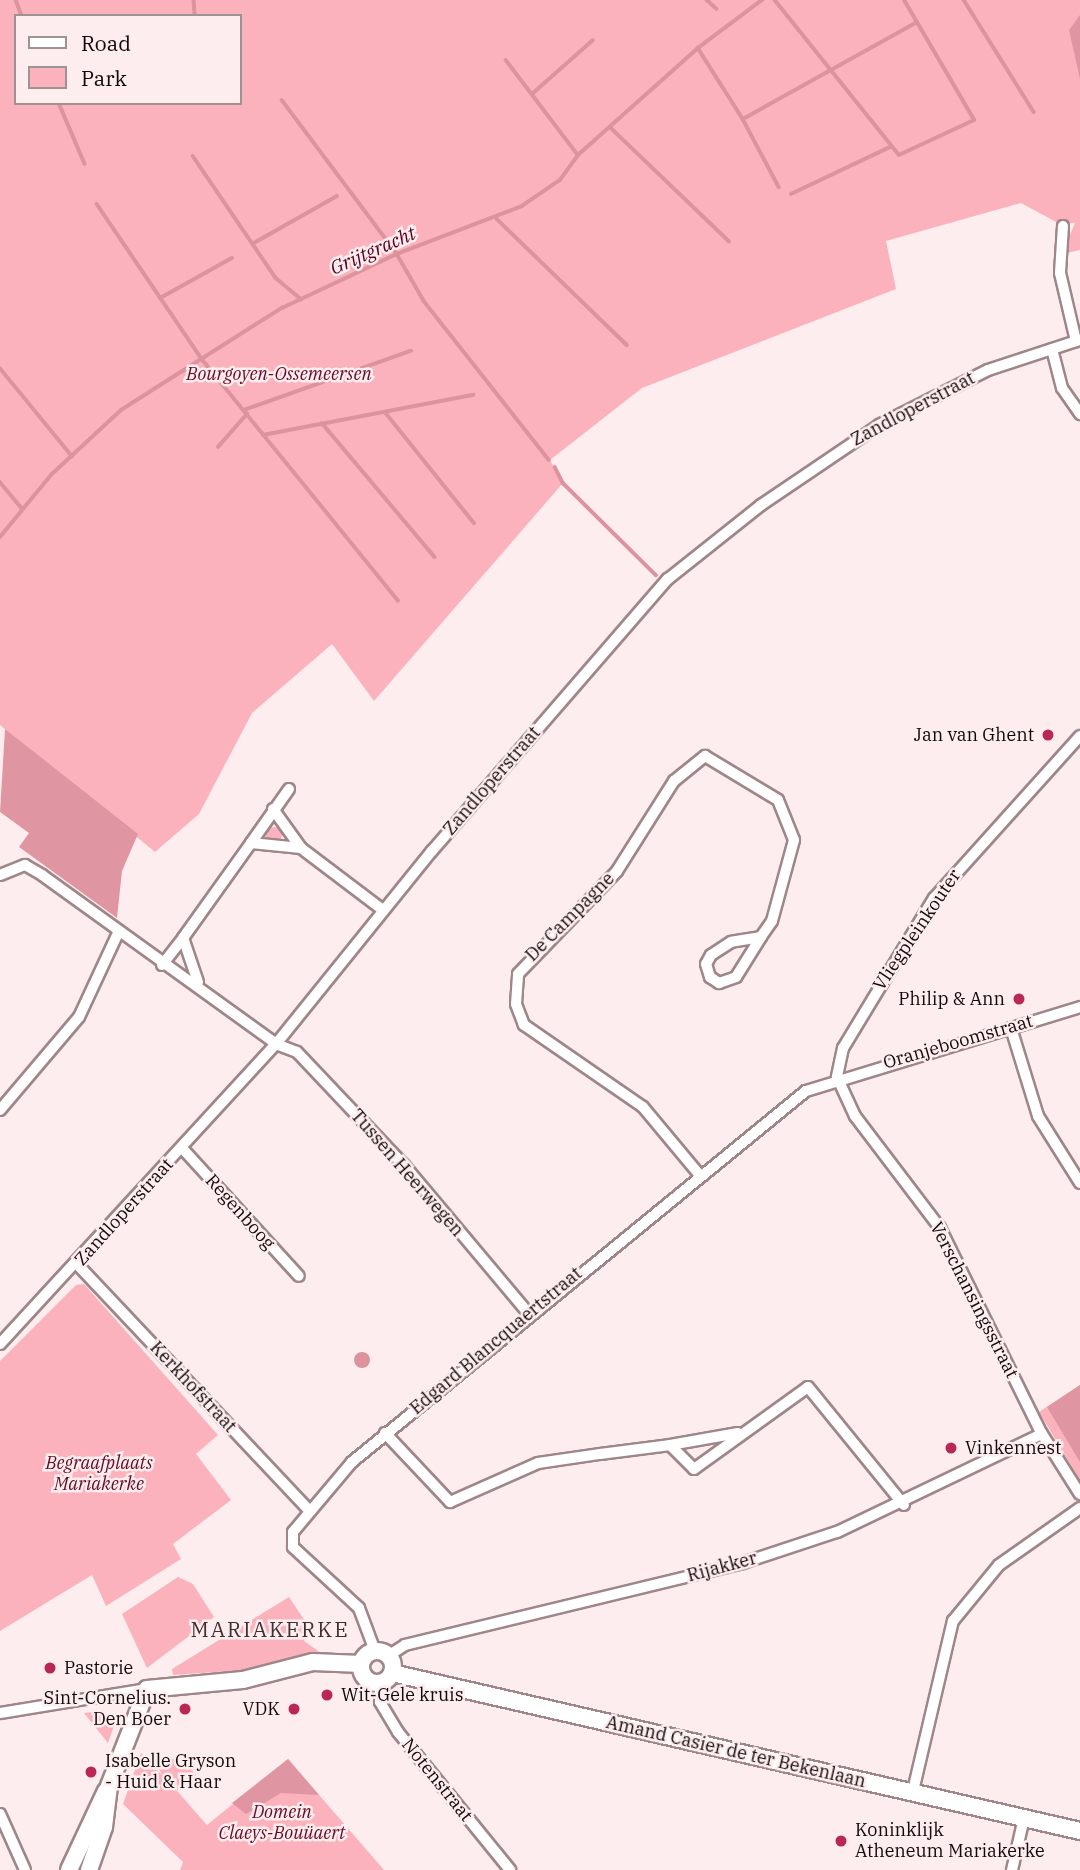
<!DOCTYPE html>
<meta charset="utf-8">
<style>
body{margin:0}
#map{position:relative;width:1080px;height:1870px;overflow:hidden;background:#fdedee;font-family:"IBM Plex Serif",serif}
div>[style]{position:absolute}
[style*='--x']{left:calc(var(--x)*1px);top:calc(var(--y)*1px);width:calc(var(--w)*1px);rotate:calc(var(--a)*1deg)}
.green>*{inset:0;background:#fbb2bc}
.round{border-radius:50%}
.forest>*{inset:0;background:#e096a2}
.water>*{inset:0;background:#dc939e}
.stream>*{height:3.5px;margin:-1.75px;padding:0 1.75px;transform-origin:1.75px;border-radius:1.75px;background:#dc939e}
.roads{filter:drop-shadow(2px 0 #9f8689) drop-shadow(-2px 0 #9f8689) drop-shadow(0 2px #9f8689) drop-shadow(0 -2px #9f8689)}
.street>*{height:10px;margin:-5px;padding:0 5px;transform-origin:5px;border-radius:5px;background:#fff}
.secondary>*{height:16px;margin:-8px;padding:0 8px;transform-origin:8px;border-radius:8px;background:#fff}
.secondary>.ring{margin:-8px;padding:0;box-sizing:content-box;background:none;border:16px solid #fff;border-radius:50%}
.dots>*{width:19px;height:19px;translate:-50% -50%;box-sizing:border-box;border:4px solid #fdedee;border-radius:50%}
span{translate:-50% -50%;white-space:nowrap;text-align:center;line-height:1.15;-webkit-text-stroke:5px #fdedee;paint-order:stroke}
.park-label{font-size:18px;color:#640c28;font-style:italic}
.street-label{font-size:18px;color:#12090a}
.poi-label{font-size:18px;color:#12090a}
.right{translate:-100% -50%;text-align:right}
.left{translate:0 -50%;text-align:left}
.water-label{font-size:19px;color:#590020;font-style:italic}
.quarter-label{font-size:21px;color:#432e31;letter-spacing:2px}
.legend{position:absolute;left:14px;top:14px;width:228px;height:91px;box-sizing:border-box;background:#fdedee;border:2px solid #9f9293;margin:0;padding:9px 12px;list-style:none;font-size:21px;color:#12090a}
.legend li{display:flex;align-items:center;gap:14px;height:35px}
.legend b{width:35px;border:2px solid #9f9293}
</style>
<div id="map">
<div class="green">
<div style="clip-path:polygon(evenodd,0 0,1080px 0,1080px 250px,1062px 254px,1075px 223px,1058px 223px,1021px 203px,886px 241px,896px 289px,642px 388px,550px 460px,563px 483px,374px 701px,332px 644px,252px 713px,199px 814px,155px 852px,0 725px,0 0,16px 16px,240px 16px,240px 103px,16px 103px,16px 16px)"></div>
<div class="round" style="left:266px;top:827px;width:16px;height:16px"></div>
<div style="clip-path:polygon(84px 1284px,218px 1435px,196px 1454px,231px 1500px,173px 1544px,181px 1559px,106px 1606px,92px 1575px,0 1631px,0 1361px,76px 1285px)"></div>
<div style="clip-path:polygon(1080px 1385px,1080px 1480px,1039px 1412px)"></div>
<div style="clip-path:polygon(178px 1577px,193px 1584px,214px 1617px,147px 1668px,122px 1614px)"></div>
<div style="clip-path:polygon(289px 1597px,309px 1627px,304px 1641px,321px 1653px,259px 1669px,173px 1675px,172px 1669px)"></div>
<div style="clip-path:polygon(103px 1711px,115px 1723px,108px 1743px,84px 1713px)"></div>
<div style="clip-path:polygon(141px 1753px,164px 1777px,159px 1770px,179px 1754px,196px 1775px,177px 1791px,207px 1825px,288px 1759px,384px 1870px,180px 1870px,183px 1862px,123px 1804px)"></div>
</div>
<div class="forest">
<div style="clip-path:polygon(1080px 15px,1080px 79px,1069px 30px)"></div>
<div style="clip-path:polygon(5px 729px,138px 834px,122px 871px,117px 918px,19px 847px,29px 833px,0 812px)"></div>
<div style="clip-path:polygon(1080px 1385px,1080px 1462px,1047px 1407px)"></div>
<div style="clip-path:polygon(288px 1759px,319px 1795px,281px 1793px,246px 1814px,232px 1803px)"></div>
</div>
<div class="water">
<div class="round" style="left:354px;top:1352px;width:16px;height:16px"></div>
</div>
<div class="stream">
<div style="--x:16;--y:0;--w:17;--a:69"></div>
<div style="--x:194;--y:0;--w:16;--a:86"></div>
<div style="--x:707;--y:0;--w:13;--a:42"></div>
<div style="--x:775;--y:0;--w:198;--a:51.3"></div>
<div style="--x:899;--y:155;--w:83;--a:-25"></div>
<div style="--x:974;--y:120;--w:139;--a:-120.3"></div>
<div style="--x:964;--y:0;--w:132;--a:58"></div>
<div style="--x:698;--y:48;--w:84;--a:57.6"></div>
<div style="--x:743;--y:119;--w:199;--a:-29.1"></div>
<div style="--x:506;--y:60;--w:119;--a:52.8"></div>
<div style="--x:532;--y:94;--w:81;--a:-41.5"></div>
<div style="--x:282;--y:100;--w:192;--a:53.2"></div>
<div style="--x:397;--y:254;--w:54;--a:60.1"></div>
<div style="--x:424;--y:301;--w:202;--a:51.8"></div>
<div style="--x:59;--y:103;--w:66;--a:66.9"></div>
<div style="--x:743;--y:119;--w:77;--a:62.1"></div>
<div style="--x:610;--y:127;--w:165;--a:43.8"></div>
<div style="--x:193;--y:156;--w:148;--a:55.8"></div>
<div style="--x:276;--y:278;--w:33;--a:40"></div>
<div style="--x:791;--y:194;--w:110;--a:-25.4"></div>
<div style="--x:97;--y:204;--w:187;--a:55.9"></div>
<div style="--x:202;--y:359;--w:311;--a:50.9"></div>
<div style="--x:497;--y:219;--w:181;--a:44.1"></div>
<div style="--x:254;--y:243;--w:95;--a:-29.5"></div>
<div style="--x:162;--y:297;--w:80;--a:-29.1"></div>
<div style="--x:0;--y:368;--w:114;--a:50.7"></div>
<div style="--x:244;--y:410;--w:177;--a:-19.5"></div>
<div style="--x:386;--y:413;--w:141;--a:51.3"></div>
<div style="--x:322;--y:423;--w:175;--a:49.9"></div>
<div style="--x:263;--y:435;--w:214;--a:-10.8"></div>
<div style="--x:218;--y:447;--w:44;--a:-48.7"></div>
<div style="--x:555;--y:467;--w:18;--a:63"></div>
<div style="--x:563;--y:483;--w:131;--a:44.7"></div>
<div style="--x:0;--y:482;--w:35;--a:50"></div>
<div style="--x:0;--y:537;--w:82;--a:-50.5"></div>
<div style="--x:52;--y:474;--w:94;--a:-42.8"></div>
<div style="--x:121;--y:410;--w:191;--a:-32.4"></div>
<div style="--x:282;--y:308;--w:127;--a:-25.2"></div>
<div style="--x:397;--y:254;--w:134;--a:-21"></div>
<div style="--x:522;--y:206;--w:46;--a:-34.4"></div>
<div style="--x:560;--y:180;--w:31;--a:-54"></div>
<div style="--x:578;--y:155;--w:161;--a:-41.7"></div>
<div style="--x:698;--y:48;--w:80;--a:-36.9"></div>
</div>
<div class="roads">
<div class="street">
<div style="--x:1063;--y:226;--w:47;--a:93.7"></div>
<div style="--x:1060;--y:273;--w:70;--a:76.8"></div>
<div style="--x:1052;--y:349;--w:40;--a:75.6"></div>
<div style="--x:1062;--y:388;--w:32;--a:55"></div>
<div style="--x:1080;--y:736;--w:218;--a:132"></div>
<div style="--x:934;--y:898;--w:175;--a:121.2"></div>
<div style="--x:843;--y:1048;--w:30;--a:102"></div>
<div style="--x:837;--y:1077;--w:43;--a:65.2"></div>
<div style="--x:855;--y:1116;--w:141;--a:52.8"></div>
<div style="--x:940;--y:1228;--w:230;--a:63.7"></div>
<div style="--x:1042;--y:1434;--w:71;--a:57.7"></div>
<div style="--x:273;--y:809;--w:48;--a:54.3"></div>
<div style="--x:251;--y:843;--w:66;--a:-54.9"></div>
<div style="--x:0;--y:875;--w:27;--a:-22"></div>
<div style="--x:25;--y:865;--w:20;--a:30"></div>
<div style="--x:42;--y:875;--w:289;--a:35.8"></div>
<div style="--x:276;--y:1044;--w:22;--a:21"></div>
<div style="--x:297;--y:1052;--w:156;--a:46.6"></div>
<div style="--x:404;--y:1165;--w:194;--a:50"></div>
<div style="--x:162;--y:965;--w:34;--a:-52"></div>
<div style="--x:198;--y:982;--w:46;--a:-108.8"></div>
<div style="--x:183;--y:938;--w:117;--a:-54.4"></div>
<div style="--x:251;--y:843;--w:50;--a:5.7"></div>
<div style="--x:301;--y:848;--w:103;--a:37.1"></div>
<div style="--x:1011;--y:1028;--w:92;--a:72.9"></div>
<div style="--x:1038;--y:1116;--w:79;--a:57.9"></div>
<div style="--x:0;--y:1110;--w:122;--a:-49.7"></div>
<div style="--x:79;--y:1017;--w:95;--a:-65.1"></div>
<div style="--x:182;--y:1148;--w:173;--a:47.6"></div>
<div style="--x:698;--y:1173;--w:86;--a:-129.8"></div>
<div style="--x:643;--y:1107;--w:145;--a:-145.4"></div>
<div style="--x:524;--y:1025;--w:22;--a:-111"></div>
<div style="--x:516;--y:1004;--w:30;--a:-86"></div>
<div style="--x:518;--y:974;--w:143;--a:-46.1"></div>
<div style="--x:617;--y:871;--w:107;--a:-57.7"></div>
<div style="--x:674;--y:781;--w:40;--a:-39"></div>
<div style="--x:705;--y:756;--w:85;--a:31.1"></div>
<div style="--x:778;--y:800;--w:43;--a:68.2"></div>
<div style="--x:794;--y:840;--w:84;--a:105.2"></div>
<div style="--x:772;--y:921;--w:19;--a:125"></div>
<div style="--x:761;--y:937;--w:30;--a:171"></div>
<div style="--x:731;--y:942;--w:24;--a:147"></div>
<div style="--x:711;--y:955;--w:10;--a:119"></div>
<div style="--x:706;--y:964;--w:14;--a:73"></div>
<div style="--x:710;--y:977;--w:11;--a:34"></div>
<div style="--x:719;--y:983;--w:18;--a:-19"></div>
<div style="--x:736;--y:977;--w:47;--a:-58"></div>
<div style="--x:77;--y:1264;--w:338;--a:46.7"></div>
<div style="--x:0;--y:1344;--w:408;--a:-47.4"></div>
<div style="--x:276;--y:1044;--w:248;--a:-51.1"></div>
<div style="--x:432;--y:851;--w:360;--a:-49.1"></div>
<div style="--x:668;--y:579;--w:119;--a:-38.5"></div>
<div style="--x:761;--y:505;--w:143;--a:-34.1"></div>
<div style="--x:879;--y:425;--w:122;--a:-26.8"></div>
<div style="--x:988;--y:370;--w:97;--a:-18.1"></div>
<div style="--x:385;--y:1433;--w:95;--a:46.7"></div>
<div style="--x:450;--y:1502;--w:96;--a:-23.9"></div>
<div style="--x:538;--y:1463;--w:63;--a:-8.3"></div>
<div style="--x:600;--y:1454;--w:71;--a:-7.3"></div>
<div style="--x:670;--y:1445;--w:34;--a:45"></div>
<div style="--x:694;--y:1469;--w:140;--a:-35.7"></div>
<div style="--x:808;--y:1387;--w:152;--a:50.9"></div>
<div style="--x:670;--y:1445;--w:69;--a:-10"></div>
<div style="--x:375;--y:1651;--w:46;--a:-110.4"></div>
<div style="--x:359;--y:1608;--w:90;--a:-137.3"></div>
<div style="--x:293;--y:1547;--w:15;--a:-90"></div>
<div style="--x:293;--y:1532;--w:92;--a:-49.9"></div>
<div style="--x:352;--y:1462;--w:586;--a:-39.26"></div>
<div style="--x:806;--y:1091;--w:287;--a:-17"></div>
<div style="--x:388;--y:1656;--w:20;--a:-33"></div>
<div style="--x:405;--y:1645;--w:348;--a:-13.6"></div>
<div style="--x:743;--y:1563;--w:99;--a:-18.3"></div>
<div style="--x:837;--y:1532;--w:227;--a:-25.6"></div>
<div style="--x:380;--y:1683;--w:19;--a:90"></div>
<div style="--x:380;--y:1702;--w:35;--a:59"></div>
<div style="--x:398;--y:1732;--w:178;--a:50.9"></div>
<div style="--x:0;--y:1713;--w:149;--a:-9.3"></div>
<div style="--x:913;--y:1791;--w:175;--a:-76.8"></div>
<div style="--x:953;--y:1621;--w:72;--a:-50.6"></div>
<div style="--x:999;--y:1565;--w:99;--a:-35.1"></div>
<div style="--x:0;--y:1814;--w:61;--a:65.9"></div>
<div style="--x:1012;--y:1870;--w:53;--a:-77"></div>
</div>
<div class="secondary">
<div class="ring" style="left:361px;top:1651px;width:16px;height:16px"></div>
<div style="--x:392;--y:1673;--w:706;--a:12.93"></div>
<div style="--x:69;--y:1870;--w:87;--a:-64.9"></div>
<div style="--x:89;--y:1870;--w:46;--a:-70.8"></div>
<div style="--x:104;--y:1827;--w:41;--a:-83"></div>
<div style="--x:109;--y:1786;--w:104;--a:-68.6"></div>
<div style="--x:147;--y:1689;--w:96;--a:-5.4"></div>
<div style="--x:243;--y:1680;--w:72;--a:-14.4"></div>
<div style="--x:313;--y:1662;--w:48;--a:2.4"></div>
</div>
</div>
<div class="dots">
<div style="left:1048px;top:735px;background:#b82852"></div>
<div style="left:1019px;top:999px;background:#b82852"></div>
<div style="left:951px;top:1448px;background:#b82852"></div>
<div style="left:50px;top:1668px;background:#b82852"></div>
<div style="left:327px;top:1695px;background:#b82852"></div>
<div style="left:185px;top:1709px;background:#b82852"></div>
<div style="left:294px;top:1709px;background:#b82852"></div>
<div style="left:91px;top:1772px;background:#b82852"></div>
<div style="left:841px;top:1841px;background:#b82852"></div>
</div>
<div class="park-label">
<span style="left:279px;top:374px">Bourgoyen-Ossemeersen</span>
<span style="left:99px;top:1474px">Begraafplaats<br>Mariakerke</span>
<span style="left:282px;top:1823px">Domein<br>Claeys-Bouüaert</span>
</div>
<div class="street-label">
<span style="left:913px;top:409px;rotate:-28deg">Zandloperstraat</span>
<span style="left:492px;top:781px;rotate:-49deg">Zandloperstraat</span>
<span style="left:570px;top:917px;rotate:-45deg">De Campagne</span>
<span style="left:917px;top:930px;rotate:-56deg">Vliegpleinkouter</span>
<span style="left:958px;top:1042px;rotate:-16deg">Oranjeboomstraat</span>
<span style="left:407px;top:1173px;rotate:49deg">Tussen Heerwegen</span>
<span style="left:124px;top:1212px;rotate:-48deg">Zandloperstraat</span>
<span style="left:240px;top:1212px;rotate:48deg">Regenboog</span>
<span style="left:974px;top:1300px;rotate:63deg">Verschansingsstraat</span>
<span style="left:496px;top:1341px;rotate:-40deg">Edgard Blancquaertstraat</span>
<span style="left:193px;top:1387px;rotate:47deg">Kerkhofstraat</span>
<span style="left:722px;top:1567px;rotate:-15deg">Rijakker</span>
<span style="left:736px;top:1752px;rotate:13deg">Amand Casier de ter Bekenlaan</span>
<span style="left:437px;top:1780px;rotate:51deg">Notenstraat</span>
</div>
<div class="poi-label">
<span class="right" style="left:1034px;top:735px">Jan van Ghent</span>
<span class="right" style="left:1005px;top:999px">Philip &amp; Ann</span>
<span class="left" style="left:965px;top:1448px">Vinkennest</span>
<span class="left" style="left:64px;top:1668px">Pastorie</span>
<span class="left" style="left:341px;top:1695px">Wit-Gele kruis</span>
<span class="right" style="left:171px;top:1709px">Sint-Cornelius.<br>Den Boer</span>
<span class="right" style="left:280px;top:1709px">VDK</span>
<span class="left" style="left:105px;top:1772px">Isabelle Gryson<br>- Huid &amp; Haar</span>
<span class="left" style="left:855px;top:1841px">Koninklijk<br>Atheneum Mariakerke</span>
</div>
<div class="water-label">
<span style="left:373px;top:251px;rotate:-24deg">Grijtgracht</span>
</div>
<div class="quarter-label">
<span style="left:270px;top:1629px">MARIAKERKE</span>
</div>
<ul class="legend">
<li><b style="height:9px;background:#fff"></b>Road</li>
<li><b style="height:19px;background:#fbb2bc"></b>Park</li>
</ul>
</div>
